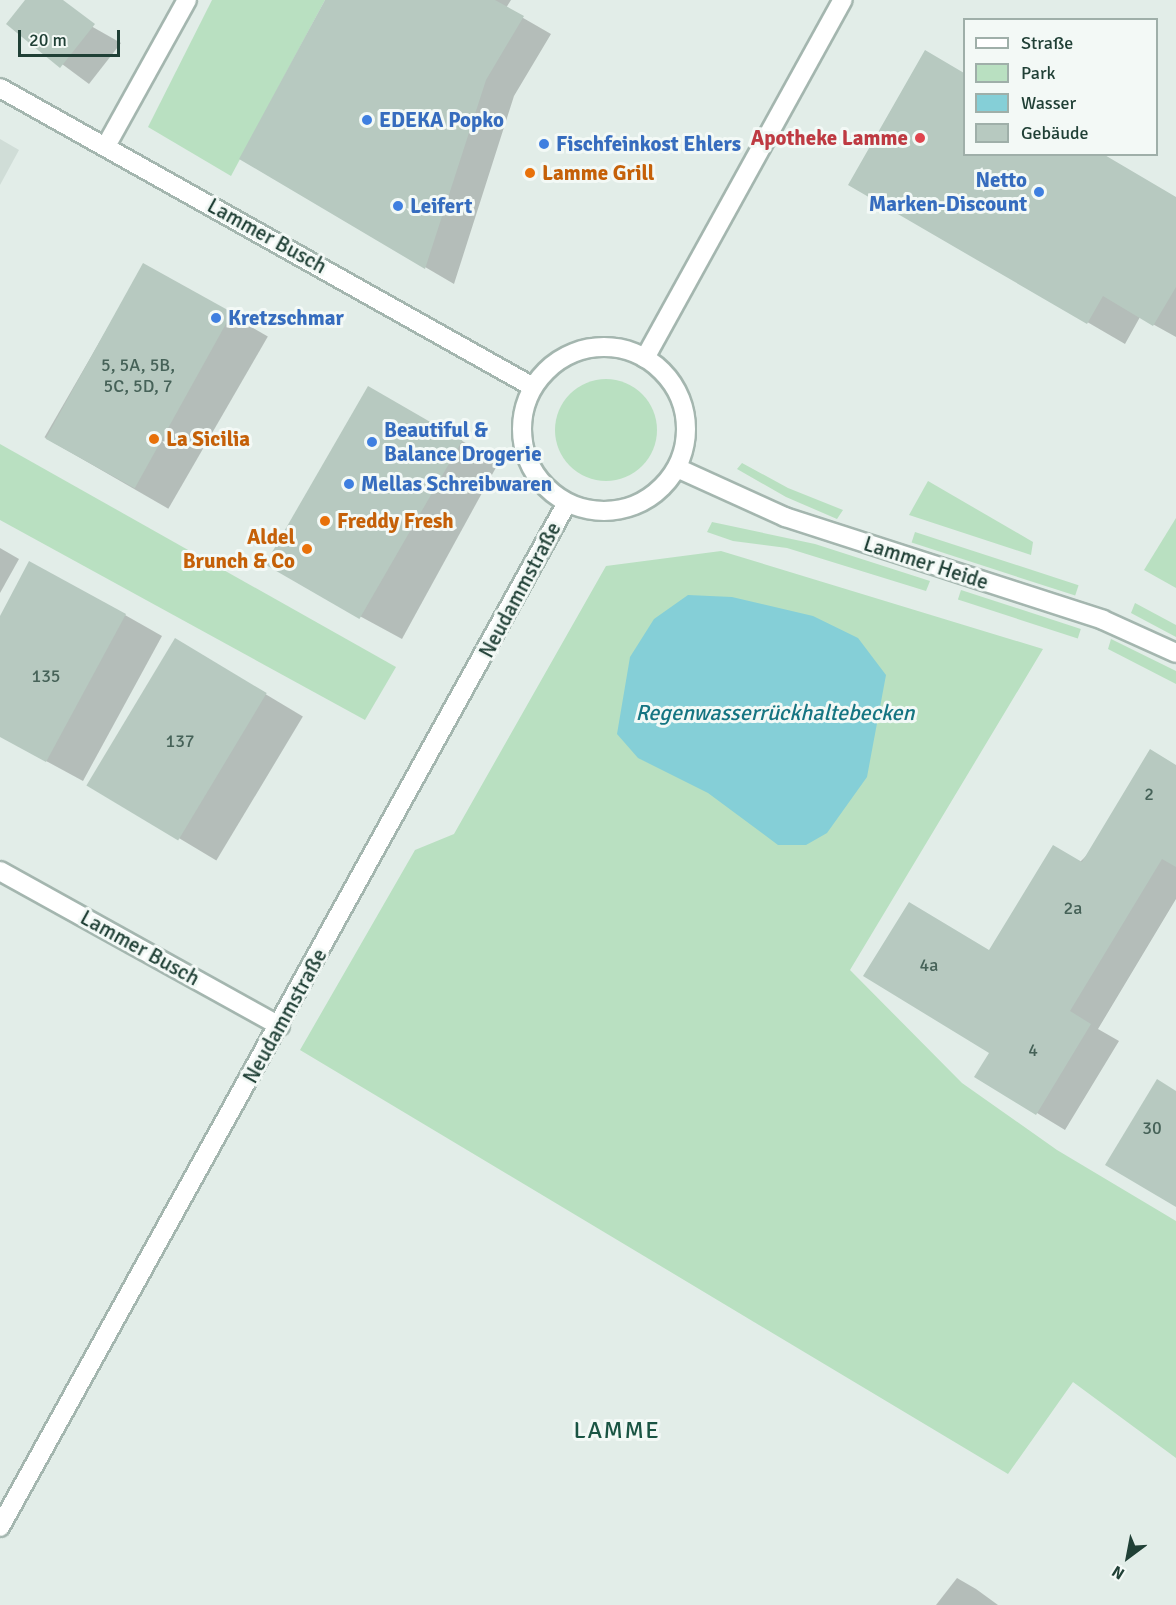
<!DOCTYPE html>
<meta charset="utf-8">
<style>
body{margin:0}
#map{position:relative;width:1176px;height:1605px;overflow:hidden;background:#e2ede8;font-family:Signika,sans-serif}
div>[style]{position:absolute}
[style*='--x']{left:calc(var(--x)*1px);top:calc(var(--y)*1px);width:calc(var(--w)*1px);rotate:calc(var(--a)*1deg)}
.built>*{inset:0;background:#d0ddd7}
.green>*{inset:0;background:#b9e0c1;transform-origin:0 0}
.round{border-radius:50%}
.water>*{inset:0;background:#85cfd7}
.shadow>*{inset:0;background:#0003;transform-origin:0 0}
.building>*{inset:0;background:#b7c9c0;transform-origin:0 0}
.roads{filter:drop-shadow(2px 0 #a4b6af) drop-shadow(-2px 0 #a4b6af) drop-shadow(0 2px #a4b6af) drop-shadow(0 -2px #a4b6af)}
.street>*{height:18px;margin:-9px;padding:0 9px;transform-origin:9px;border-radius:9px;background:#fff}
.secondary>*{height:18px;margin:-9px;padding:0 9px;transform-origin:9px;border-radius:9px;background:#fff}
.secondary>.ring{margin:-9px;padding:0;box-sizing:content-box;background:none;border:18px solid #fff;border-radius:50%}
.dots>*{width:16px;height:16px;translate:-50% -50%;box-sizing:border-box;border:3px solid #f3f9f6;border-radius:50%}
span{translate:-50% -50%;white-space:nowrap;text-align:center;line-height:1.15;-webkit-text-stroke:6px #f3f9f6;paint-order:stroke}
.number-label{font-size:18px;color:#466258}
.number-label span{-webkit-text-stroke-width:0}
.shop-label{font-size:21px;color:#366cbe;font-weight:700}
.left{translate:0 -50%;text-align:left}
.right{translate:-100% -50%;text-align:right}
.health-label{font-size:21px;color:#be3a42;font-weight:700}
.food-label{font-size:21px;color:#c56008;font-weight:700}
.street-label{font-size:21px;color:#204036}
.water-label{font-size:22px;color:#157582;font-style:italic}
.quarter-label{font-size:24px;color:#1a5443;letter-spacing:1.5px}
.legend{position:absolute;left:963px;top:18px;width:195px;height:138px;box-sizing:border-box;background:#f3f9f6;border:2px solid #9fafa9;margin:0;padding:8px 10px;list-style:none;font-size:18px;color:#204036}
.legend li{display:flex;align-items:center;gap:12px;height:30px}
.legend b{width:30px;border:2px solid #9fafa9}
.north{position:absolute;left:1098px;top:1527px;width:60px;height:60px;-webkit-text-stroke:4px #f3f9f6;paint-order:stroke;rotate:212deg;font-size:16px;font-weight:700;line-height:24px;text-align:center;color:#204036}
.north::after{content:'';display:block;margin:auto;width:21px;height:27px;background:#204036;clip-path:polygon(50% 0,100% 100%,50% 72%,0 100%)}
.scale{position:absolute;left:18px;top:30px;width:102px;height:27px;box-sizing:border-box;border:3px solid #204036;border-top:0;padding-left:8px;font-size:18px;line-height:21px;white-space:nowrap;color:#204036;-webkit-text-stroke:4px #f3f9f6;paint-order:stroke}
</style>
<div id="map">
<div class="built">
<div style="clip-path:polygon(0 139px,19px 150px,0 185px)"></div>
</div>
<div class="green">
<div style="clip-path:polygon(212px 0,325px 0,231px 176px,148px 127px)"></div>
<div class="round" style="left:555px;top:379px;width:102px;height:102px"></div>
<div style="clip-path:polygon(0 444px,396px 667px,365px 720px,0 520px)"></div>
<div style="clip-path:polygon(742px 463px,788px 488px,843px 510px,837px 519px,786px 497px,737px 469px)"></div>
<div style="clip-path:polygon(928px 481px,1033px 542px,1031px 555px,909px 515px)"></div>
<div style="clip-path:polygon(1176px 518px,1176px 588px,1144px 570px)"></div>
<div style="clip-path:polygon(712px 522px,815px 544px,930px 581px,926px 591px,787px 548px,733px 541px,707px 532px)"></div>
<div style="left:915px;top:532px;width:172px;height:11px;rotate:18deg"></div>
<div style="clip-path:polygon(721px 551px,1043px 649px,850px 970px,962px 1083px,1057px 1150px,1176px 1221px,1176px 1458px,1073px 1382px,1008px 1474px,300px 1050px,415px 850px,454px 834px,606px 566px)"></div>
<div style="left:961px;top:590px;width:126px;height:10px;rotate:18deg"></div>
<div style="clip-path:polygon(1135px 603px,1176px 625px,1176px 637px,1131px 613px)"></div>
<div style="clip-path:polygon(1111px 639px,1176px 671px,1176px 684px,1108px 649px)"></div>
</div>
<div class="water">
<div style="clip-path:polygon(688px 595px,732px 597px,813px 616px,858px 638px,886px 675px,867px 777px,827px 833px,806px 845px,778px 845px,708px 793px,638px 758px,617px 734px,630px 657px,654px 619px)"></div>
</div>
<div class="shadow">
<div style="clip-path:polygon(27px 0,45px 0,121px 43px,89px 84px,8px 24px)"></div>
<div style="clip-path:polygon(327px 0,511px 0,506px 8px,551px 34px,514px 96px,454px 284px,241px 159px)"></div>
<div style="clip-path:polygon(925px 52px,964px 74px,964px 154px,1176px 199px,1176px 337px,1140px 317px,1125px 344px,850px 184px)"></div>
<div style="left:144px;top:265px;width:143px;height:199px;rotate:30deg"></div>
<div style="clip-path:polygon(369px 388px,499px 462px,402px 639px,308px 588px)"></div>
<div style="clip-path:polygon(0 548px,19px 559px,0 593px)"></div>
<div style="clip-path:polygon(125px 615px,162px 636px,83px 781px,0 736px,0 619px)"></div>
<div style="left:212px;top:662px;width:106px;height:168px;rotate:31deg"></div>
<div style="clip-path:polygon(1176px 766px,1176px 899px,1098px 1029px,1119px 1041px,1065px 1130px,1037px 1113px,991px 1052px,990px 952px)"></div>
<div style="clip-path:polygon(957px 1578px,976px 1589px,998px 1605px,936px 1605px)"></div>
</div>
<div class="building">
<div style="clip-path:polygon(25px 0,63px 0,95px 24px,60px 68px,6px 24px)"></div>
<div style="clip-path:polygon(325px 0,495px 0,524px 16px,486px 80px,425px 269px,239px 159px)"></div>
<div style="clip-path:polygon(925px 50px,964px 73px,964px 154px,1103px 154px,1176px 197px,1176px 287px,1153px 326px,1103px 296px,1087px 324px,848px 185px)"></div>
<div style="left:143px;top:263px;width:102px;height:201px;rotate:29deg"></div>
<div style="left:368px;top:386px;width:109px;height:206px;rotate:30deg"></div>
<div style="clip-path:polygon(29px 561px,126px 614px,46px 762px,0 737px,0 616px)"></div>
<div style="left:175px;top:638px;width:107px;height:172px;rotate:31deg"></div>
<div style="clip-path:polygon(1150px 749px,1176px 765px,1176px 867px,1162px 859px,1070px 1011px,1091px 1024px,1036px 1115px,974px 1077px,989px 1053px,863px 976px,909px 902px,989px 950px,1053px 845px,1082px 862px)"></div>
<div style="clip-path:polygon(1157px 1079px,1176px 1091px,1176px 1207px,1105px 1165px)"></div>
</div>
<div class="roads">
<div class="street">
<div style="--x:0;--y:88;--w:611;--a:29.29"></div>
<div style="--x:106;--y:146;--w:167;--a:-61"></div>
<div style="--x:677;--y:468;--w:119;--a:24.4"></div>
<div style="--x:785;--y:517;--w:334;--a:17.9"></div>
<div style="--x:1103;--y:620;--w:80;--a:24.3"></div>
<div style="--x:0;--y:871;--w:320;--a:29"></div>
</div>
<div class="secondary">
<div class="ring" style="left:522px;top:347px;width:146px;height:146px"></div>
<div style="--x:645;--y:358;--w:409;--a:-61.1"></div>
<div style="--x:0;--y:1527;--w:1170;--a:-61.03"></div>
</div>
</div>
<div class="dots">
<div style="left:367px;top:120px;background:#3f7fe0"></div>
<div style="left:920px;top:138px;background:#e0444e"></div>
<div style="left:544px;top:144px;background:#3f7fe0"></div>
<div style="left:530px;top:173px;background:#e8710a"></div>
<div style="left:1039px;top:192px;background:#3f7fe0"></div>
<div style="left:398px;top:206px;background:#3f7fe0"></div>
<div style="left:216px;top:318px;background:#3f7fe0"></div>
<div style="left:154px;top:439px;background:#e8710a"></div>
<div style="left:372px;top:442px;background:#3f7fe0"></div>
<div style="left:349px;top:484px;background:#3f7fe0"></div>
<div style="left:325px;top:521px;background:#e8710a"></div>
<div style="left:307px;top:549px;background:#e8710a"></div>
</div>
<div class="number-label">
<span style="left:138px;top:376px">5, 5A, 5B,<br>5C, 5D, 7</span>
<span style="left:46px;top:676px">135</span>
<span style="left:180px;top:741px">137</span>
<span style="left:1149px;top:794px">2</span>
<span style="left:1073px;top:908px">2a</span>
<span style="left:929px;top:965px">4a</span>
<span style="left:1033px;top:1050px">4</span>
<span style="left:1152px;top:1128px">30</span>
</div>
<div class="shop-label">
<span class="left" style="left:379px;top:120px">EDEKA Popko</span>
<span class="left" style="left:556px;top:144px">Fischfeinkost Ehlers</span>
<span class="right" style="left:1027px;top:192px">Netto<br>Marken-Discount</span>
<span class="left" style="left:410px;top:206px">Leifert</span>
<span class="left" style="left:228px;top:318px">Kretzschmar</span>
<span class="left" style="left:384px;top:442px">Beautiful &amp;<br>Balance Drogerie</span>
<span class="left" style="left:361px;top:484px">Mellas Schreibwaren</span>
</div>
<div class="health-label">
<span class="right" style="left:908px;top:138px">Apotheke Lamme</span>
</div>
<div class="food-label">
<span class="left" style="left:542px;top:173px">Lamme Grill</span>
<span class="left" style="left:166px;top:439px">La Sicilia</span>
<span class="left" style="left:337px;top:521px">Freddy Fresh</span>
<span class="right" style="left:295px;top:549px">Aldel<br>Brunch &amp; Co</span>
</div>
<div class="street-label">
<span style="left:267px;top:236px;rotate:29deg">Lammer Busch</span>
<span style="left:926px;top:563px;rotate:18deg">Lammer Heide</span>
<span style="left:520px;top:590px;rotate:-62deg">Neudammstraße</span>
<span style="left:140px;top:948px;rotate:29deg">Lammer Busch</span>
<span style="left:285px;top:1016px;rotate:-61deg">Neudammstraße</span>
</div>
<div class="water-label">
<span style="left:775px;top:713px">Regenwasserrückhaltebecken</span>
</div>
<div class="quarter-label">
<span style="left:617px;top:1431px">LAMME</span>
</div>
<ul class="legend">
<li><b style="height:8px;background:#fff"></b>Straße</li>
<li><b style="height:16px;background:#b9e0c1"></b>Park</li>
<li><b style="height:16px;background:#85cfd7"></b>Wasser</li>
<li><b style="height:16px;background:#b7c9c0"></b>Gebäude</li>
</ul>
<div class="north">N</div>
<div class="scale">20 m</div>
</div>
